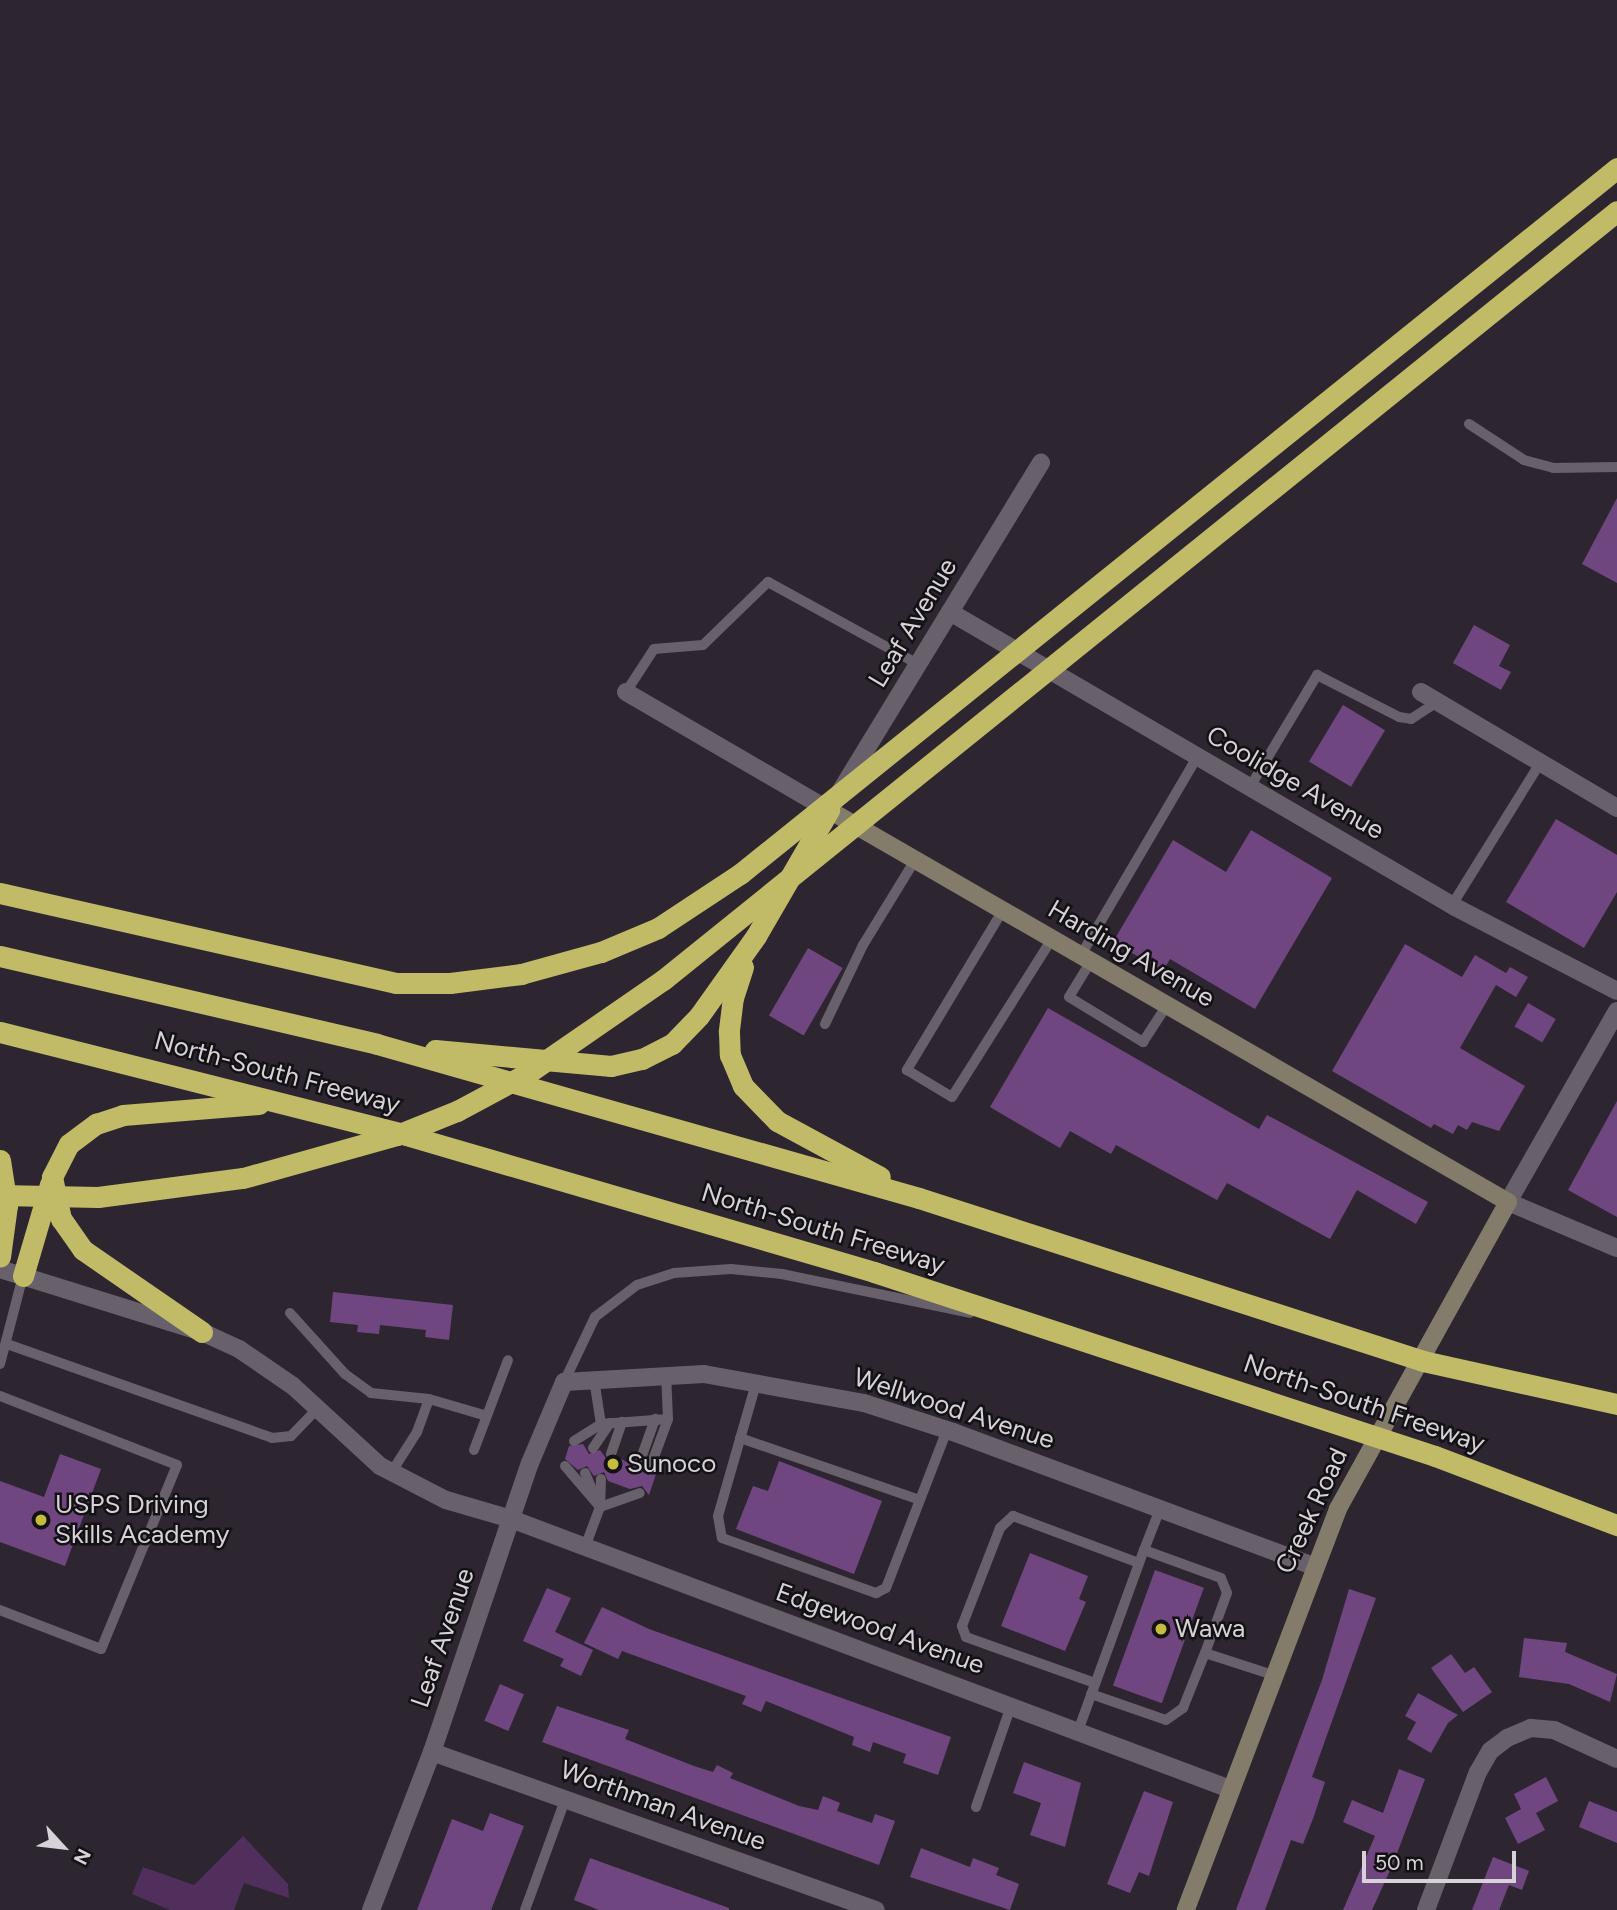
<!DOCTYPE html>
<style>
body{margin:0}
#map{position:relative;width:1617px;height:1910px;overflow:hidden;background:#2d2630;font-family:Figtree,sans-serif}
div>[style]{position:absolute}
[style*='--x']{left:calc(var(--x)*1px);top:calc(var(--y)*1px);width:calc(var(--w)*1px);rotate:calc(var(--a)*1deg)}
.green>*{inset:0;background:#502f5c}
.building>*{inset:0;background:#704680;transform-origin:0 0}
.service>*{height:10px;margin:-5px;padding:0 5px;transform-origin:5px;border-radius:5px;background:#68616b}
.minor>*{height:18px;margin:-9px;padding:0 9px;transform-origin:9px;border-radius:9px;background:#68616b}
.tertiary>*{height:18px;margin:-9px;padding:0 9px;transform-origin:9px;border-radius:9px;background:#68616b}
.secondary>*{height:18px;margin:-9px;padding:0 9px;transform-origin:9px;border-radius:9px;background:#837c6a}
.motorway>*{height:21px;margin:-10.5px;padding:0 10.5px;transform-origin:10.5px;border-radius:10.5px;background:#c1bb68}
.dots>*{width:19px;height:19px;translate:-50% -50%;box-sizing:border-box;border:4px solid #141115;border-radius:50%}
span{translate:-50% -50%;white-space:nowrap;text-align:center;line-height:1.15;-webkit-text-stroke:5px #141115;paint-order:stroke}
.street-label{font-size:26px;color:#d6d2d8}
.poi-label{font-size:26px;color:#d6d2d8}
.left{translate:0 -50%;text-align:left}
.north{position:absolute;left:28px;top:1812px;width:70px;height:70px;-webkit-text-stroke:5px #141115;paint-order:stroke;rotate:117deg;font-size:19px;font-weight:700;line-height:28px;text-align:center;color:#d6d2d8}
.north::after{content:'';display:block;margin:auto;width:24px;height:32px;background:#d6d2d8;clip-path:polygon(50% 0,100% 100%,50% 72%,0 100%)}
.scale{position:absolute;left:1362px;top:1851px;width:154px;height:32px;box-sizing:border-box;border:4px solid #d6d2d8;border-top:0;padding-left:9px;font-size:21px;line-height:24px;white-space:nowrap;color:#d6d2d8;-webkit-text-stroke:5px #141115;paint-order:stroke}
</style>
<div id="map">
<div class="green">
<div style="clip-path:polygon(243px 1836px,288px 1884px,289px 1898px,244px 1883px,234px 1910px,170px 1910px,132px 1894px,143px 1867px,194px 1885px)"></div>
</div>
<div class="building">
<div style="clip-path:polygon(1617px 498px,1617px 583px,1582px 564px)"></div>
<div style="clip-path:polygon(1474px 625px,1510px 645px,1499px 666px,1511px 672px,1501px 690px,1453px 663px)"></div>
<div style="left:1343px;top:705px;width:49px;height:66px;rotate:31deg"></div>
<div style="clip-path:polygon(1556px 819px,1617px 855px,1617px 892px,1584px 948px,1506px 902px)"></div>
<div style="clip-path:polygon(1251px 830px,1332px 878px,1255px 1009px,1170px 959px,1163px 971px,1113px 942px,1173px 840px,1226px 872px)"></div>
<div style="clip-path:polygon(1405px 944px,1462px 977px,1475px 955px,1506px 973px,1510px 967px,1528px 977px,1516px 997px,1496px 985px,1460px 1048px,1525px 1086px,1499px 1131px,1472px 1122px,1467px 1130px,1458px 1125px,1453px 1134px,1434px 1124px,1431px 1128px,1332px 1071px)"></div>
<div style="left:808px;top:948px;width:40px;height:78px;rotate:30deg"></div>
<div style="left:1528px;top:1003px;width:32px;height:27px;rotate:30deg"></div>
<div style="clip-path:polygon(1048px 1008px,1259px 1129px,1267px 1115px,1428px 1202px,1416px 1224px,1357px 1190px,1330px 1239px,1227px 1183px,1217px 1200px,1116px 1145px,1111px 1154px,1070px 1131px,1060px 1148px,990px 1107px)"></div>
<div style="clip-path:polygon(1617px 1101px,1617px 1217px,1568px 1190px)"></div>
<div style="clip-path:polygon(333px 1292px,453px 1305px,449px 1340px,425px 1337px,426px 1330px,380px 1325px,379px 1334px,357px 1332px,358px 1325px,330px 1322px)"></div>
<div style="clip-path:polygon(583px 1444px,589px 1454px,600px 1450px,608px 1461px,618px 1457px,648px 1475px,657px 1471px,649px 1495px,642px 1486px,630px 1489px,608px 1481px,604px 1472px,594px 1476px,587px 1466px,578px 1470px,565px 1459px,569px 1446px)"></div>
<div style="clip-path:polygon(60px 1454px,101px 1469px,65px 1566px,0 1542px,0 1481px,44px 1497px)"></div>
<div style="clip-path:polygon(779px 1461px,882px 1501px,854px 1574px,736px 1529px,753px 1486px,768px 1491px)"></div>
<div style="clip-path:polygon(1030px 1553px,1088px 1576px,1079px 1599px,1086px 1602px,1065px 1651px,1001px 1626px)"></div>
<div style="left:1155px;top:1570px;width:52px;height:123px;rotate:20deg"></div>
<div style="clip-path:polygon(547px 1588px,571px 1598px,555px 1632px,593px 1650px,581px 1676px,560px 1666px,564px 1659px,523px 1641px)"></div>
<div style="clip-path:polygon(1349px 1589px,1376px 1598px,1312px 1777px,1325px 1782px,1314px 1816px,1303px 1844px,1291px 1840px,1265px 1910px,1236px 1910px,1322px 1680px)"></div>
<div style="clip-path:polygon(602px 1607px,649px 1629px,951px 1737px,938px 1775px,903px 1763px,906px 1754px,873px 1742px,870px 1752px,852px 1745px,854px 1737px,766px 1701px,761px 1712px,742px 1704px,746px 1696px,622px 1651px,618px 1659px,584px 1643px)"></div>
<div style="clip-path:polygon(1524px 1638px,1567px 1643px,1565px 1652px,1617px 1674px,1610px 1702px,1569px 1684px,1519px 1677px)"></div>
<div style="clip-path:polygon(1451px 1654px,1465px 1673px,1474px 1667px,1492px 1692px,1463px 1712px,1431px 1668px)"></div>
<div style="left:500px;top:1684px;width:26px;height:40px;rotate:23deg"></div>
<div style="clip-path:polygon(1418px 1693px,1458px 1715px,1448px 1723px,1431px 1753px,1407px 1739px,1416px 1722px,1405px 1716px)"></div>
<div style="clip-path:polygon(557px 1706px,629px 1730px,625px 1739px,694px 1766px,713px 1772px,717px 1765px,733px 1773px,730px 1778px,799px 1806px,818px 1810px,823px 1796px,840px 1803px,837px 1811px,872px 1823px,875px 1814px,895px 1821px,879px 1865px,542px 1742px)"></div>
<div style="clip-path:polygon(1024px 1762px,1081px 1783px,1065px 1847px,1030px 1835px,1041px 1803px,1013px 1793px)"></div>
<div style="clip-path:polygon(1399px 1769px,1425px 1779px,1393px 1864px,1372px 1910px,1343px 1910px,1375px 1836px,1343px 1822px,1352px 1800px,1383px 1813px)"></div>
<div style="clip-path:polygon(1546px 1777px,1558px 1801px,1536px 1813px,1545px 1830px,1518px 1844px,1505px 1818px,1521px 1809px,1514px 1794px)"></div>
<div style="clip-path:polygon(1144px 1791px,1173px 1802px,1149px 1876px,1139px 1872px,1130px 1893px,1107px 1884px)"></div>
<div style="clip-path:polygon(1589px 1801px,1617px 1812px,1617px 1843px,1579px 1827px)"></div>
<div style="clip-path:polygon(490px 1813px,524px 1826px,491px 1910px,417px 1910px,452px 1819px,483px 1831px)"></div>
<div style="clip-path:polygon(921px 1848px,970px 1867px,973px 1858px,999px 1868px,996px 1875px,1019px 1884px,1010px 1910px,910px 1877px)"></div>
<div style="clip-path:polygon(1493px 1857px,1529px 1871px,1522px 1890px,1509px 1885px,1499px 1910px,1472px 1910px)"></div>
<div style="clip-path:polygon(590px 1858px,729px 1908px,729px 1910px,599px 1910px,574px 1900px)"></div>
</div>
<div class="service">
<div style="--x:1469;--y:424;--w:66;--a:33.2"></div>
<div style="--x:1524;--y:460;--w:30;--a:15"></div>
<div style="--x:1553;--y:468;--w:64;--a:-0.9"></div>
<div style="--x:626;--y:692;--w:51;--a:-56.9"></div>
<div style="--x:654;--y:649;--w:49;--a:-4.7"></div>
<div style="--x:703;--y:645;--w:91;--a:-44.1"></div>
<div style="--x:768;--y:582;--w:171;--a:28.7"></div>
<div style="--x:1250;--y:787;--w:131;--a:-59.1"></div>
<div style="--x:1317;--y:675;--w:92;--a:27.1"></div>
<div style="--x:1399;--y:717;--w:12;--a:9"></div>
<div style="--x:1411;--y:719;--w:31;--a:-33"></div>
<div style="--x:1452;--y:905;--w:167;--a:-58.2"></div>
<div style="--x:1003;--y:910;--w:187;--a:121"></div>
<div style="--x:907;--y:1070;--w:52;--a:31"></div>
<div style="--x:952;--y:1097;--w:187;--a:-57.7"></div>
<div style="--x:1081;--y:955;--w:229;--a:-59.6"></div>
<div style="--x:1091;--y:961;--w:42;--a:121.4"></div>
<div style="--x:1069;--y:997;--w:87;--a:31.3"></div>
<div style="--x:1143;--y:1042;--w:44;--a:-57"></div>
<div style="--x:825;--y:1024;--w:88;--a:-64.3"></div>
<div style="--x:863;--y:945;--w:100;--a:-58.5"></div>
<div style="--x:290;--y:1313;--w:82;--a:48"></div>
<div style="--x:345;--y:1374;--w:32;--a:36"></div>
<div style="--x:371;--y:1393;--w:58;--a:5.9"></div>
<div style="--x:429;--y:1399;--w:60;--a:16.3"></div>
<div style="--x:7;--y:1344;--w:281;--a:19.5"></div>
<div style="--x:272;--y:1438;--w:19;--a:-6"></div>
<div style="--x:291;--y:1436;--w:37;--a:-46"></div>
<div style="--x:0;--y:1364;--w:91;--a:-75.4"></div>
<div style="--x:594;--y:1379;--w:46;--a:81.2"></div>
<div style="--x:601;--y:1424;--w:67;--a:-4.3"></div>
<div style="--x:668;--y:1419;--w:46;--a:-92.5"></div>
<div style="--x:757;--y:1380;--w:141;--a:106"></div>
<div style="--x:718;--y:1516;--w:22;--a:80"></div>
<div style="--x:722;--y:1538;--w:164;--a:19.7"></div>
<div style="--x:876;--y:1593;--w:11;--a:-27"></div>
<div style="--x:886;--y:1588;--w:169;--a:-68.9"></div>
<div style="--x:564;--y:1382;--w:72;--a:-64.5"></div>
<div style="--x:595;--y:1317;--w:53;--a:-37.3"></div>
<div style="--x:637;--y:1285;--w:39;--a:-18"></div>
<div style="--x:674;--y:1273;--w:57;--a:-4"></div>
<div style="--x:731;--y:1269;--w:51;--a:5.6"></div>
<div style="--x:782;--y:1274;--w:192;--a:11.7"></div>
<div style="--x:0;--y:1396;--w:190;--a:21.3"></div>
<div style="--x:177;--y:1465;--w:199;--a:112.4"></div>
<div style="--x:101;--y:1649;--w:108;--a:-158.9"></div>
<div style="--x:740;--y:1438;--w:190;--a:19"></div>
<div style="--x:574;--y:1441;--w:32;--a:-32"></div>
<div style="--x:593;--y:1448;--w:30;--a:-56"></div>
<div style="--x:474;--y:1450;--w:96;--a:-69.3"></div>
<div style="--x:611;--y:1454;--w:34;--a:-71"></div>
<div style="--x:639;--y:1464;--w:48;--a:-70.4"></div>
<div style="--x:565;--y:1466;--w:54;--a:49.5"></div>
<div style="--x:650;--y:1468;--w:52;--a:-69.8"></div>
<div style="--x:391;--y:1473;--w:49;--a:-57.6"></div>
<div style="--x:417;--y:1432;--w:35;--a:-70"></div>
<div style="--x:585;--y:1473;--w:26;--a:67"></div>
<div style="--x:600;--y:1507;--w:42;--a:-19.3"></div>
<div style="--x:585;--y:1547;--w:43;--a:-69.4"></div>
<div style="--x:600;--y:1507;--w:28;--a:-88"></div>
<div style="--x:1144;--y:1550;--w:44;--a:-68.7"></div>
<div style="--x:1095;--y:1683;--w:137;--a:-160.4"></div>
<div style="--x:966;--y:1637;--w:12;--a:-110"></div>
<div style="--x:962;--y:1626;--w:105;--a:-68.8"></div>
<div style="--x:1000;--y:1528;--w:18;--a:-43"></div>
<div style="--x:1013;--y:1516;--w:134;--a:20.5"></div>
<div style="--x:1091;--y:1694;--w:79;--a:19.1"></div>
<div style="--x:1166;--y:1720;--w:21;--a:-35"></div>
<div style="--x:1183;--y:1708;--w:59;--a:-68.2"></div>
<div style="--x:1078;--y:1731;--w:193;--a:-70"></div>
<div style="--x:1144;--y:1550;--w:82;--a:20"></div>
<div style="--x:1221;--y:1578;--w:16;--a:68"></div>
<div style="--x:1227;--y:1593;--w:64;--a:110.1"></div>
<div style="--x:1205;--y:1653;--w:71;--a:17.9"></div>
<div style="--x:976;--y:1807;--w:107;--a:-70.9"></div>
<div style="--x:525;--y:1910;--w:117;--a:-70"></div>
</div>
<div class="minor">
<div style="--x:950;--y:612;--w:585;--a:30.29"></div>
<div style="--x:1455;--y:907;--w:182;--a:27.4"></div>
<div style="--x:626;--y:692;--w:235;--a:30.2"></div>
<div style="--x:829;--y:810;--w:407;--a:-58.6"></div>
<div style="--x:1421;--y:692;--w:228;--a:30.6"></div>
<div style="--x:1508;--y:1202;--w:118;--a:22.9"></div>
<div style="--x:0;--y:1269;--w:212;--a:17.3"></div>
<div style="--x:202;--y:1332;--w:41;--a:24.7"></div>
<div style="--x:239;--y:1349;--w:65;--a:34.4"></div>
<div style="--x:293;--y:1386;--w:118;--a:42.6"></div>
<div style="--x:380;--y:1466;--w:74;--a:27.3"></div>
<div style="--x:446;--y:1500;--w:68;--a:16.3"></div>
<div style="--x:511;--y:1519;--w:768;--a:20.58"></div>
<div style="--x:432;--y:1752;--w:471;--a:19.6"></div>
<div style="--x:371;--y:1910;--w:169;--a:-68.9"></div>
<div style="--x:432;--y:1752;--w:305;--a:-71.3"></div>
<div style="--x:530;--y:1463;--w:88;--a:-67.2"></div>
<div style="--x:564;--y:1382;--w:140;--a:-3.3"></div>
<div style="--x:704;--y:1374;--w:163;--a:10.3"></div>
<div style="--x:864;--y:1403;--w:94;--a:18"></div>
<div style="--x:953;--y:1432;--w:385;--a:20.4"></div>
<div style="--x:1426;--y:1910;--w:147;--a:-69.4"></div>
<div style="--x:1478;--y:1772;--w:24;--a:-60"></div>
<div style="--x:1490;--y:1751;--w:21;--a:-37"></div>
<div style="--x:1507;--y:1738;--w:26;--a:-23"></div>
<div style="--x:1531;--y:1728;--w:23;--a:5"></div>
<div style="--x:1554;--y:1730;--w:69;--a:24.7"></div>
</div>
<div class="tertiary">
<div style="--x:1508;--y:1202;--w:220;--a:-60.3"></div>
</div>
<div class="secondary">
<div style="--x:829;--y:810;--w:784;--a:30"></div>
<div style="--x:1508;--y:1202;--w:351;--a:119"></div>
<div style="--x:1338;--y:1509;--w:429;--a:110.8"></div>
</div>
<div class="motorway">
<div style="--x:0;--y:893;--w:406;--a:12.8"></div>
<div style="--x:396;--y:983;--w:54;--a:0"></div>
<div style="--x:450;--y:983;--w:72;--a:-7.2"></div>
<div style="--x:521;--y:974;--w:83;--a:-15.4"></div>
<div style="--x:601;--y:952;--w:62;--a:-22.8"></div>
<div style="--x:658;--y:928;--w:98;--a:-33.4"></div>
<div style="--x:740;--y:874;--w:1126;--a:-38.83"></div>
<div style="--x:0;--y:956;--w:387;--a:13.1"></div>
<div style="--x:377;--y:1044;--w:563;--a:15.86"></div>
<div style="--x:919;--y:1198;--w:530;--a:17.92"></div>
<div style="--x:1423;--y:1361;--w:199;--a:12.5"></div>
<div style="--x:743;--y:967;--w:32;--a:108"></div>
<div style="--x:733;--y:997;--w:35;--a:97"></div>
<div style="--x:729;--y:1032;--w:23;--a:88"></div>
<div style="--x:730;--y:1055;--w:34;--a:67"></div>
<div style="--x:743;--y:1086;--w:49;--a:45.8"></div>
<div style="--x:777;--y:1121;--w:117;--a:28.5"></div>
<div style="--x:0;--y:1032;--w:419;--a:14.2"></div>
<div style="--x:406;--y:1135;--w:488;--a:16.3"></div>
<div style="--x:874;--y:1272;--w:590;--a:18.16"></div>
<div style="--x:1435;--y:1456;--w:195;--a:20.8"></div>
<div style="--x:435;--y:1050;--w:177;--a:5.2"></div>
<div style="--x:611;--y:1066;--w:32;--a:-13"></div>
<div style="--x:642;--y:1059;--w:34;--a:-27"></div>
<div style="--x:672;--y:1044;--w:39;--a:-46"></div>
<div style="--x:699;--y:1016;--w:98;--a:-54.5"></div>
<div style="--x:756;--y:936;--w:146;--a:-59.9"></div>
<div style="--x:0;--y:1160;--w:46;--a:81.2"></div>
<div style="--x:7;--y:1205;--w:52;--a:97.7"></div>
<div style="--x:0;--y:1195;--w:98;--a:1.2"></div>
<div style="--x:98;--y:1197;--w:146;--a:-7.5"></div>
<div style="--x:243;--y:1178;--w:160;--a:-15.6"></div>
<div style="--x:397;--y:1135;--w:65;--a:-21.8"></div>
<div style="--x:457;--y:1111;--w:81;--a:-28.2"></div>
<div style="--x:528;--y:1073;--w:164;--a:-34.6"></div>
<div style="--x:663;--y:980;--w:1225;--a:-38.87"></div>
<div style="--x:23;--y:1276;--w:96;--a:-73.6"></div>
<div style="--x:202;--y:1332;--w:145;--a:-145.4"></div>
<div style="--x:83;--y:1250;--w:38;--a:-125"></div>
<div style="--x:61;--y:1219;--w:43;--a:-102.1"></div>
<div style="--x:52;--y:1177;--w:37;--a:-63"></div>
<div style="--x:69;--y:1144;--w:34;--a:-37"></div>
<div style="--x:96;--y:1124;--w:28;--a:-18"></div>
<div style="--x:123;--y:1115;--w:136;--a:-4.6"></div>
</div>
<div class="dots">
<div style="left:613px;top:1464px;background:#c5bc3d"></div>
<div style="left:41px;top:1520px;background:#c5bc3d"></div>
<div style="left:1161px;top:1629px;background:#c5bc3d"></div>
</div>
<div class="street-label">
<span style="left:913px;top:623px;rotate:-59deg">Leaf Avenue</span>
<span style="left:1295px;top:783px;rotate:30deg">Coolidge Avenue</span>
<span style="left:1131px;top:954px;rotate:30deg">Harding Avenue</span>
<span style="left:277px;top:1073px;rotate:15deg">North-South Freeway</span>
<span style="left:823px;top:1229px;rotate:17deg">North-South Freeway</span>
<span style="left:1364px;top:1404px;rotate:19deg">North-South Freeway</span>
<span style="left:954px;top:1409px;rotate:18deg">Wellwood Avenue</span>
<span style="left:1312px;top:1511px;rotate:-65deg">Creek Road</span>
<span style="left:880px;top:1629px;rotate:20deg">Edgewood Avenue</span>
<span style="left:443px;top:1638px;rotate:-71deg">Leaf Avenue</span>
<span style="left:663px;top:1806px;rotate:20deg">Worthman Avenue</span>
</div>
<div class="poi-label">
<span class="left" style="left:627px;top:1464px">Sunoco</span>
<span class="left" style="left:55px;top:1520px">USPS Driving<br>Skills Academy</span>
<span class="left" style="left:1175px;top:1629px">Wawa</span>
</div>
<div class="north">N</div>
<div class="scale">50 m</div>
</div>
